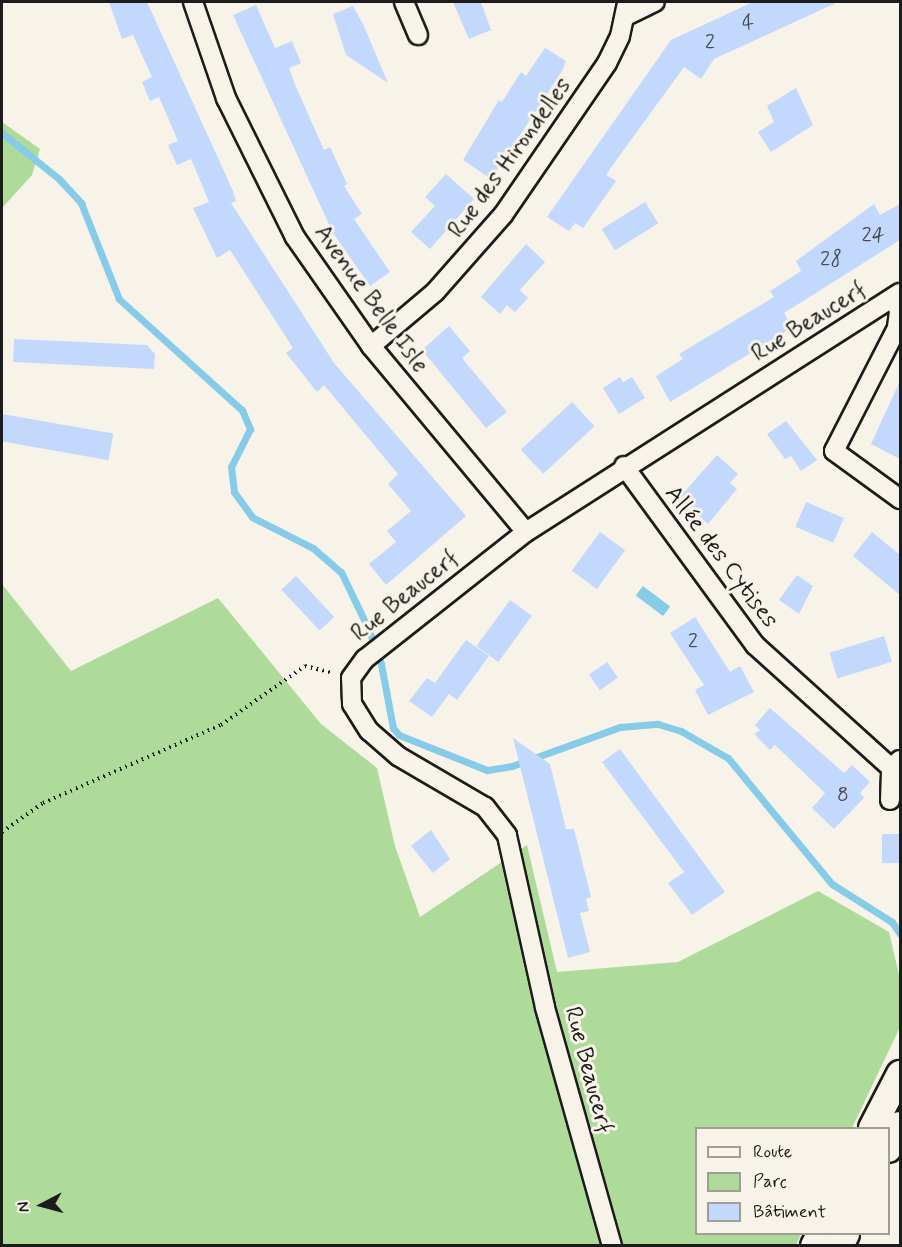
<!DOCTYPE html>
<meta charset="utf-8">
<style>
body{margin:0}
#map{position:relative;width:902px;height:1247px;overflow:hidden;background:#f7f3e8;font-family:Mynerve,sans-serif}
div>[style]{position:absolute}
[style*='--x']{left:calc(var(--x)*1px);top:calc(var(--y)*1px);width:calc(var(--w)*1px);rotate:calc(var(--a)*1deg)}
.green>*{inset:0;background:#aedb9a}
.water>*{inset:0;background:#86cbe7;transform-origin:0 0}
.stream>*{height:7px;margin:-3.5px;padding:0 3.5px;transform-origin:3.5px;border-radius:3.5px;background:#86cbe7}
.building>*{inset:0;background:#c2d8fc;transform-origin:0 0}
.path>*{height:4px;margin-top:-2px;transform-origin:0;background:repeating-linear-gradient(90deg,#1c1c1c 0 1.5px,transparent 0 6px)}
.roads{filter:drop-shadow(2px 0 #1c1c1c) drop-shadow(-2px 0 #1c1c1c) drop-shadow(0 2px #1c1c1c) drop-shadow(0 -2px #1c1c1c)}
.minor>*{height:18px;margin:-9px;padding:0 9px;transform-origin:9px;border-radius:9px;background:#f7f3e8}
.secondary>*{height:26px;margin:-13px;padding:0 13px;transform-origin:13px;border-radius:13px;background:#f7f3e8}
span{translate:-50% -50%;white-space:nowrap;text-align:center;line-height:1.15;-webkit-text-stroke:6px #f7f3e8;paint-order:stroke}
.number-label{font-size:21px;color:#464b54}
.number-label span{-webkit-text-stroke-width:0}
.street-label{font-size:24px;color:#1c1c1c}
.frame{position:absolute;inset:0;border:3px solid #1c1c1c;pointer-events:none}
.legend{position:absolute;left:695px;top:1127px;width:195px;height:108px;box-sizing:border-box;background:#f7f3e8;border:2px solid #9f9d96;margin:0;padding:8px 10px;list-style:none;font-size:18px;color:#1c1c1c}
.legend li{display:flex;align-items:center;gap:12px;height:30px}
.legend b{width:30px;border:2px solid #9f9d96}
.north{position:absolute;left:12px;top:1175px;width:60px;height:60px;-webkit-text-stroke:4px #f7f3e8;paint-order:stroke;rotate:264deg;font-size:16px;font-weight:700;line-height:24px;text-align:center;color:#1c1c1c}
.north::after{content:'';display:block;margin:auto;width:21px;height:27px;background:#1c1c1c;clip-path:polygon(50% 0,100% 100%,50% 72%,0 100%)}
</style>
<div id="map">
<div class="green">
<div style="clip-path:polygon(2px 122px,40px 149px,32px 175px,2px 208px)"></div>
<div style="clip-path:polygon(2px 584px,71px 671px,218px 598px,321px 724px,377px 768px,395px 846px,420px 917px,527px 845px,557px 972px,678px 962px,818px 891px,889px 932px,900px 979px,900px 1027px,852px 1128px,696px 1128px,696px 1234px,801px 1234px,796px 1245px,2px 1245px)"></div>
</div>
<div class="water">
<div style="left:643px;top:586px;width:34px;height:12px;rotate:37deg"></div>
</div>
<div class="stream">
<div style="--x:2;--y:133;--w:73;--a:38.9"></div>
<div style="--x:59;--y:179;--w:33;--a:47"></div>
<div style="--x:81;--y:203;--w:103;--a:68.4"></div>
<div style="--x:119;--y:299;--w:166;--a:42.1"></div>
<div style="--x:242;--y:410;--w:21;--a:67"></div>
<div style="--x:250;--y:429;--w:42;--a:116.6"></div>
<div style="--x:231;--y:467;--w:25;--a:83"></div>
<div style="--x:234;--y:492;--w:31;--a:54"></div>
<div style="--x:252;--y:517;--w:68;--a:26.9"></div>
<div style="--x:313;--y:548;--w:37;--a:41"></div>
<div style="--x:341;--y:572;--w:62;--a:64.3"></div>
<div style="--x:368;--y:628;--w:38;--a:70"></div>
<div style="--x:381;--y:664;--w:65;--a:79.4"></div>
<div style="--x:393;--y:728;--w:9;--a:49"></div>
<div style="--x:399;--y:735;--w:95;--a:21.7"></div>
<div style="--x:487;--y:770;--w:25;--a:-9"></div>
<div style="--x:512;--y:766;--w:115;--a:-19.9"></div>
<div style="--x:620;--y:727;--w:38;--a:-5"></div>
<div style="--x:658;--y:724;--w:24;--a:17"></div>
<div style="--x:681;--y:731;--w:54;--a:29.9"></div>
<div style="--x:728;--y:758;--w:163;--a:50.5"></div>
<div style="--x:832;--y:884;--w:71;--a:32.3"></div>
<div style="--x:892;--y:922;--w:14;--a:56"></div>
</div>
<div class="building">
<div style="clip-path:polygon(109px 2px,147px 2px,233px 191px,236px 201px,231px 203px,334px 363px,466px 516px,386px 585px,369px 564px,396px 542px,387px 531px,411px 511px,388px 484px,398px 474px,324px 385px,317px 392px,286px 353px,293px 348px,230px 250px,217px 258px,193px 208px,209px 202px,200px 180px,191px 159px,177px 165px,168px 145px,178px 141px,159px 97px,150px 101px,142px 82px,152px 77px,133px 35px,122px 39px)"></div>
<div style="clip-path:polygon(453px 2px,481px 2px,491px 30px,469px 39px)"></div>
<div style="clip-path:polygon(753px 2px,838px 2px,714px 59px,701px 79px,684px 67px,612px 166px,606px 175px,616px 181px,583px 228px,575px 223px,569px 231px,547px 217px,671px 40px)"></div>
<div style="clip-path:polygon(256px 5px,275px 48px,292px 41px,301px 63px,289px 68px,296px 87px,324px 150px,330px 147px,347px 184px,344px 186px,362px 214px,354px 219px,390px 272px,370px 286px,333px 233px,233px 15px)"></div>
<div style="clip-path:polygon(353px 6px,363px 24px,388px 83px,346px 55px,333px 14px)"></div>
<div style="clip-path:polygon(545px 48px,566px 61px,562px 71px,491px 179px,463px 160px,499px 100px,502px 102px,521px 72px,526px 76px)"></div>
<div style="clip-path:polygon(796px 88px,813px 125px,771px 152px,758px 132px,774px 122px,767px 106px)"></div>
<div style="clip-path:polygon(446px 174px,474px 199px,430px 249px,411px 232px,435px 206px,425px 197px)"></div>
<div style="left:645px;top:202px;width:25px;height:51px;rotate:58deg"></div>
<div style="clip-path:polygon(874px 204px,880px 215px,900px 204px,900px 240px,784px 313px,793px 327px,670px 402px,656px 376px,683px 359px,679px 354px,774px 297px,770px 291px,801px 271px,796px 261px)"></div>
<div style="clip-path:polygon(526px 244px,545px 262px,520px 290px,528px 298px,515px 312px,507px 305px,500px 314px,481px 297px)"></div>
<div style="clip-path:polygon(449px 326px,470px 351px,462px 358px,507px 412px,486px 428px,422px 350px)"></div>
<div style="clip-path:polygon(14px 339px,147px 345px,155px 354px,154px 369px,13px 362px)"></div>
<div style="clip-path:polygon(620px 377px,623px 382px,632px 377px,645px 398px,619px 414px,603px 388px)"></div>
<div style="clip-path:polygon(900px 381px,900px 459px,871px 444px)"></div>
<div style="left:572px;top:402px;width:33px;height:70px;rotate:47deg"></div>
<div style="left:2px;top:414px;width:113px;height:27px;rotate:10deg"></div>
<div style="clip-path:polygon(786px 421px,817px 460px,801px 471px,791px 456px,785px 459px,767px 434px)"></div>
<div style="clip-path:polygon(717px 455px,738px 474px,730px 483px,737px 489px,708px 524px,679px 498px)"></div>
<div style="left:806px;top:502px;width:41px;height:27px;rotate:23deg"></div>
<div style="left:600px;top:532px;width:31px;height:48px;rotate:36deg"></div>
<div style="clip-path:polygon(872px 532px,900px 555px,900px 595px,853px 556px)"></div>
<div style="clip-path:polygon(797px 575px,813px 586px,799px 614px,779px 600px)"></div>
<div style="left:296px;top:576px;width:56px;height:20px;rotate:47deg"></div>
<div style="left:510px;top:600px;width:27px;height:57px;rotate:36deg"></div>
<div style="clip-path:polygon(695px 617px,730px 672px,740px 666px,754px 692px,708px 715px,695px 690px,704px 685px,670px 633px)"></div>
<div style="left:884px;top:636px;width:27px;height:57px;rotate:73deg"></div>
<div style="clip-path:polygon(466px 640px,489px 656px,457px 700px,449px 694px,432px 717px,409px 701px,427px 678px,435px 683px)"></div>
<div style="left:607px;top:662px;width:19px;height:22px;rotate:55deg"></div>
<div style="clip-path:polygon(770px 708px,844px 773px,852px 765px,870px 782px,860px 793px,864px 798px,834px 829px,812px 808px,825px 793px,775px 745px,770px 750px,754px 734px,760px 730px,755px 725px)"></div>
<div style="clip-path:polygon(513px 738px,550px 764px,566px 829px,574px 829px,591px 897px,586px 899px,589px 911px,580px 913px,590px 952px,568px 958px)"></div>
<div style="clip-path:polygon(620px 749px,725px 892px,692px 915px,668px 883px,684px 872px,602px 762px)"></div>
<div style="clip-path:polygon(431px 830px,450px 859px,433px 873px,411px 846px)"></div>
<div style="left:882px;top:834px;width:18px;height:29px"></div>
</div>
<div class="path">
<div style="--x:2;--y:832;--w:50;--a:-35.3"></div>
<div style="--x:43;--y:803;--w:194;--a:-23.7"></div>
<div style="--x:221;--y:725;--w:103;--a:-35.1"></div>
<div style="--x:305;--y:666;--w:29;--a:14"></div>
</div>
<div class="roads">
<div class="minor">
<div style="--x:193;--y:2;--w:102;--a:71"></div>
<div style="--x:226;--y:98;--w:155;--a:63.6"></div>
<div style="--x:295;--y:237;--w:133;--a:55.1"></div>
<div style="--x:371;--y:346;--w:242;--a:50.2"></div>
<div style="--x:404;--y:2;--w:36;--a:67"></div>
<div style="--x:626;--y:16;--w:32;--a:-26"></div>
<div style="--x:894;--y:297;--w:15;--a:70"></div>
<div style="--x:899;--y:311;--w:17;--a:97"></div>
<div style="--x:897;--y:328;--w:138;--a:117.1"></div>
<div style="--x:834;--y:451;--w:82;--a:36"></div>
<div style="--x:371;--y:346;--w:84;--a:-40.2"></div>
<div style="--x:435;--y:292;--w:103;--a:-48.6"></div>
<div style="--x:503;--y:215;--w:184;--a:-55.6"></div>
<div style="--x:607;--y:63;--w:30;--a:-64"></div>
<div style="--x:620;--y:36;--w:35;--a:-78"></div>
<div style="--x:624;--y:466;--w:222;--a:53.8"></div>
<div style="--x:755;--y:645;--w:183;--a:42.1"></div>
<div style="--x:890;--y:800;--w:32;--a:-88"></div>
<div style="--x:891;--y:768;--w:12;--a:-42"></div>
<div style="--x:612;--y:1246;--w:248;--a:-105.7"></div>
<div style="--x:545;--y:1007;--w:176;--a:-102.5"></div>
<div style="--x:507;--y:835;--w:36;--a:-128"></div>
<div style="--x:485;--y:807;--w:101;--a:-149.6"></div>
<div style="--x:398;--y:756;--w:38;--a:-139"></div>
<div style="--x:369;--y:731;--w:32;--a:-122"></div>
<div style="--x:352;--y:704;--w:26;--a:-92"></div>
<div style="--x:351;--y:678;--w:24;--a:-54"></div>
<div style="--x:365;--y:659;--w:205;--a:-38.3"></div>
<div style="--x:526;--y:532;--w:444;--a:-32.6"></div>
</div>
<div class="secondary">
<div style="--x:872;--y:1128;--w:61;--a:-62.6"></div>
<div style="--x:888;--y:1149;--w:27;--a:-63"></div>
<div style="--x:814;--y:1246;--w:13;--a:-63"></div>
<div style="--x:840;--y:1246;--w:13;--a:-63"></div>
</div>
</div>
<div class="number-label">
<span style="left:748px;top:23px">4</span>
<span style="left:710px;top:42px">2</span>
<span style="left:873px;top:235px">24</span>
<span style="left:831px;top:259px">28</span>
<span style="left:693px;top:641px">2</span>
<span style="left:843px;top:795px">8</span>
</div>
<div class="street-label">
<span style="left:510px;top:158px;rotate:-54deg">Rue des Hirondelles</span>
<span style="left:371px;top:299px;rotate:54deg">Avenue Belle Isle</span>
<span style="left:809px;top:322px;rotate:-32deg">Rue Beaucerf</span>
<span style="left:721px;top:557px;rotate:53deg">Allée des Cytises</span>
<span style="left:405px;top:596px;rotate:-39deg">Rue Beaucerf</span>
<span style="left:588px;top:1070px;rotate:75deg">Rue Beaucerf</span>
</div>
<div class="frame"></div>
<ul class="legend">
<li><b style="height:8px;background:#f7f3e8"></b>Route</li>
<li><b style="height:16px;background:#aedb9a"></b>Parc</li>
<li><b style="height:16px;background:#c2d8fc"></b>Bâtiment</li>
</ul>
<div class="north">N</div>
</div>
